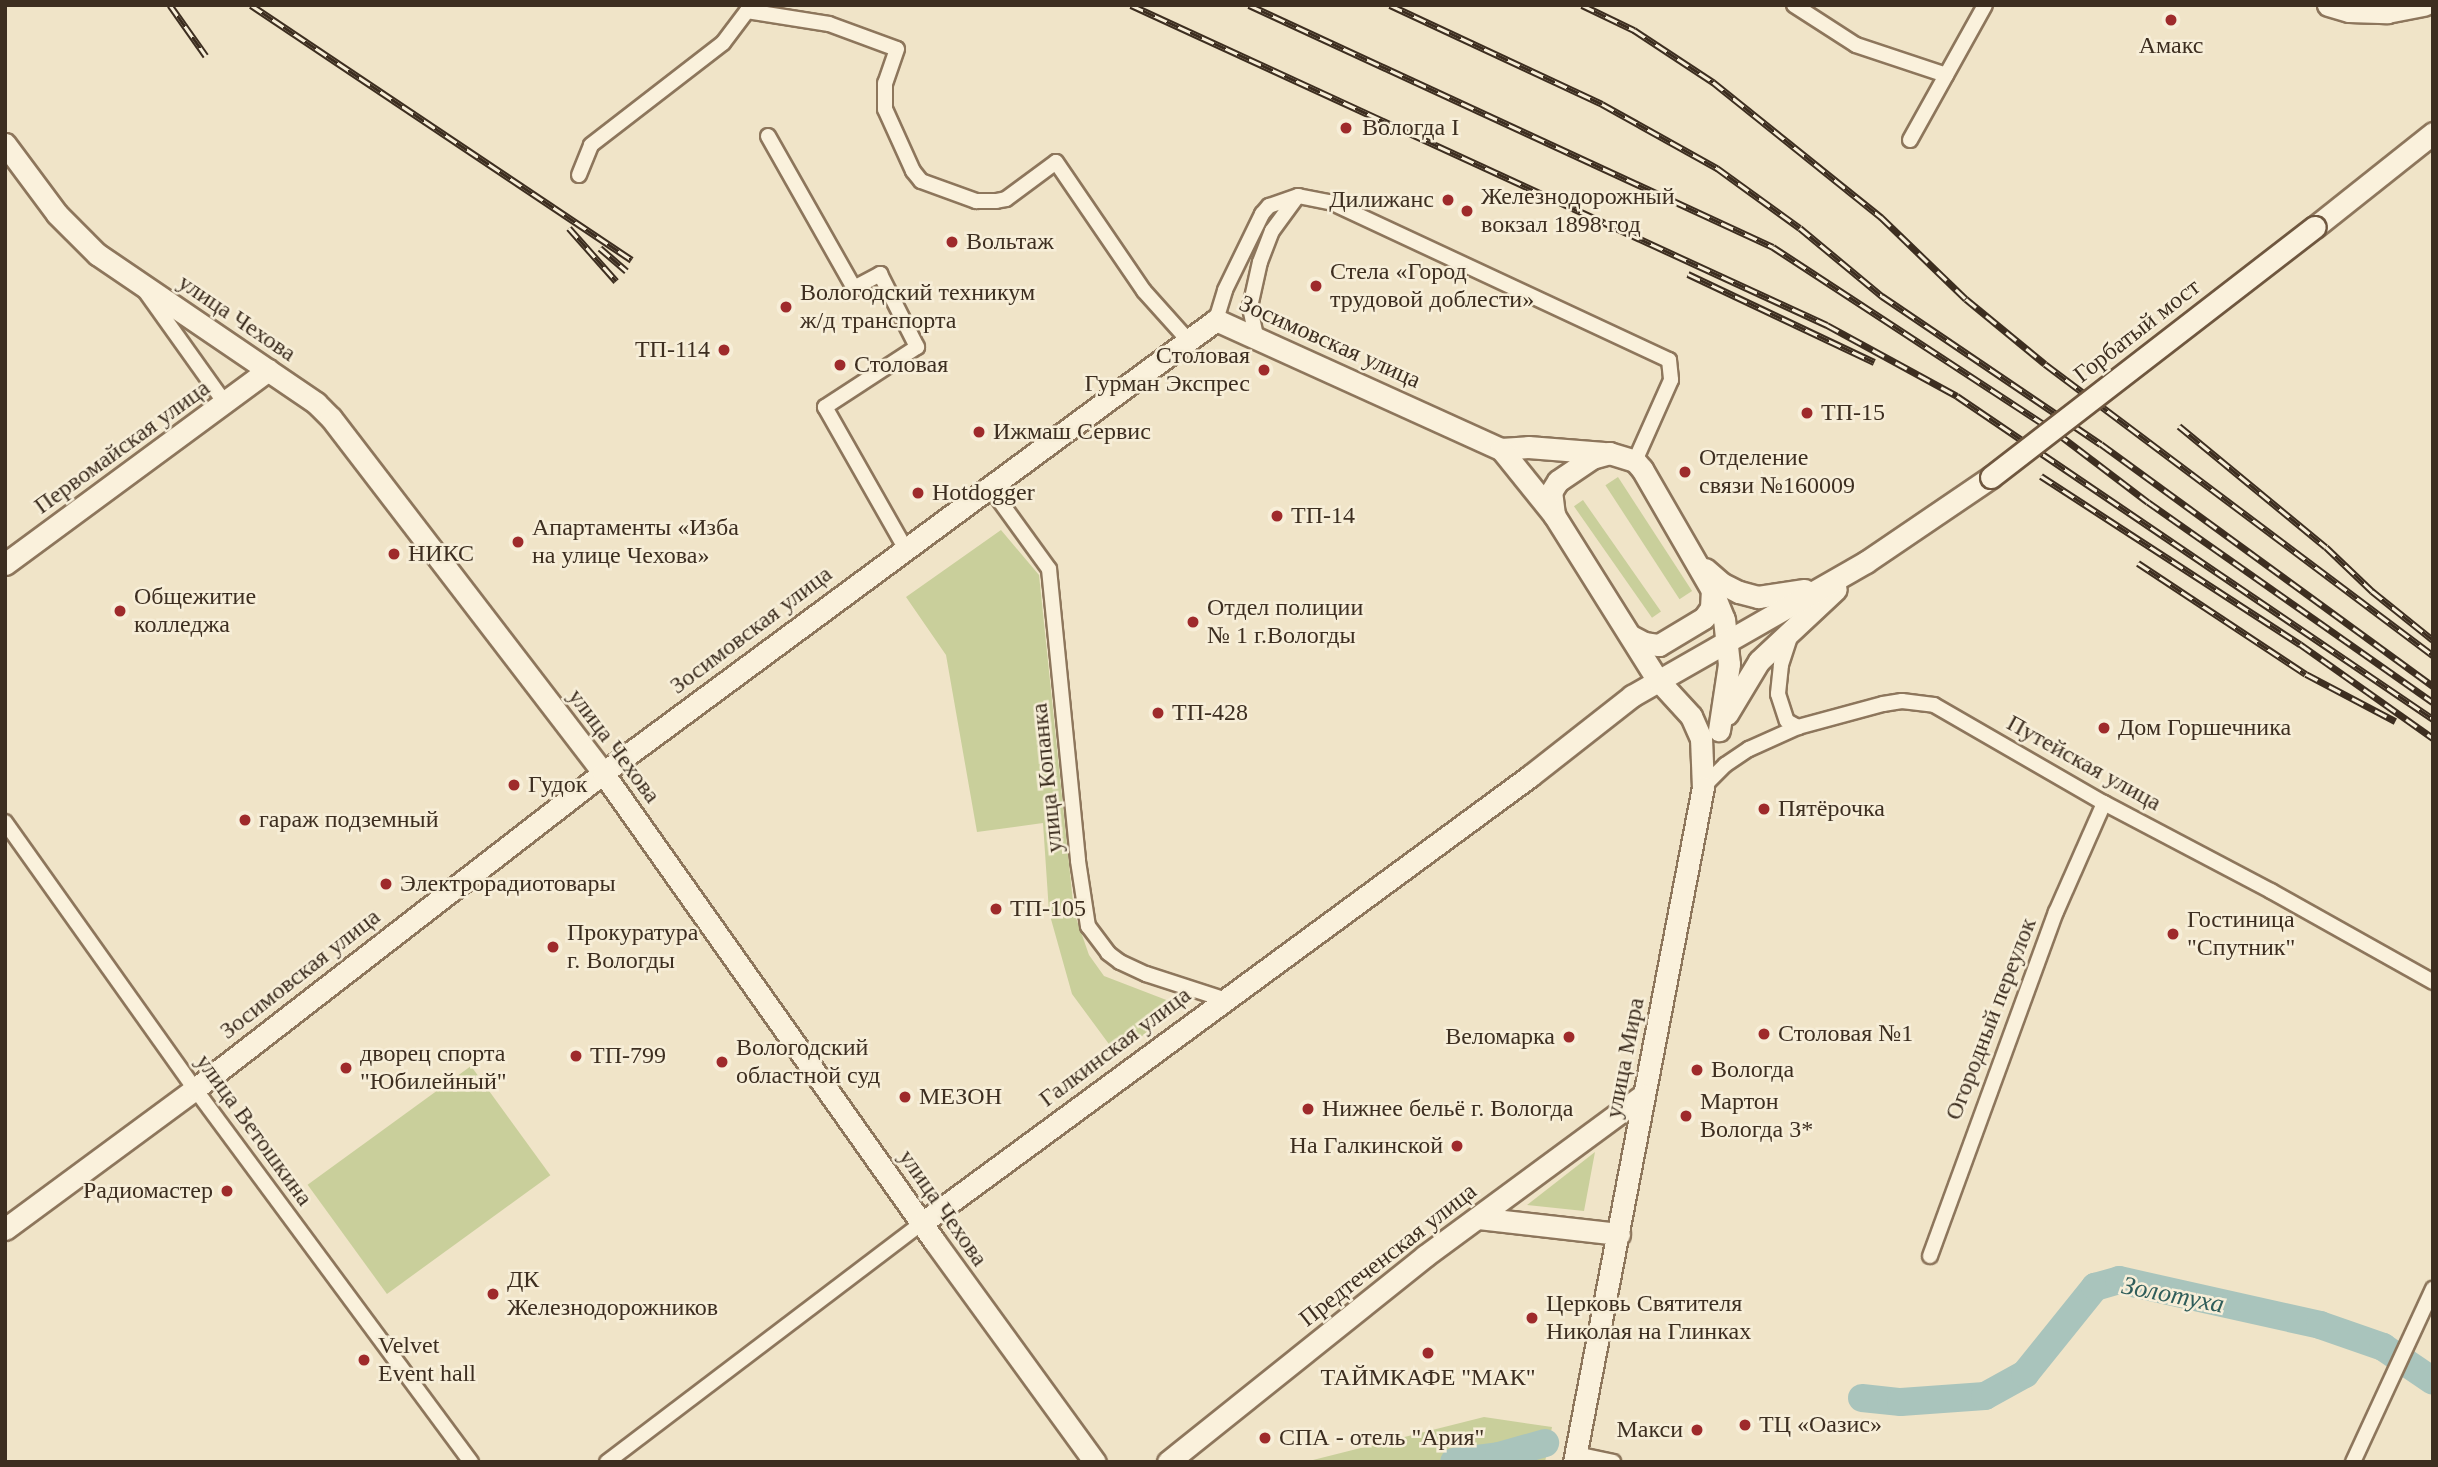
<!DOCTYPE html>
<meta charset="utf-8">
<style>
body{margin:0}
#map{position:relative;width:2438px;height:1467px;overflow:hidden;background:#f0e4c8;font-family:Georgia,serif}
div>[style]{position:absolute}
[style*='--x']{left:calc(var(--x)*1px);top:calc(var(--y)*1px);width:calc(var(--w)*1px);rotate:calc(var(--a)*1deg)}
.green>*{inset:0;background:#c9cf9b;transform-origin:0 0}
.river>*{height:28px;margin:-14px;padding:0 14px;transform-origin:14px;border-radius:14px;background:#a9c4bc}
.roads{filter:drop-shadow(2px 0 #8d765c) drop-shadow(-2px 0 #8d765c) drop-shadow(0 2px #8d765c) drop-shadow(0 -2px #8d765c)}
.street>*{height:14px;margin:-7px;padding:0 7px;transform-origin:7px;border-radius:7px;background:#faf1dc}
.secondary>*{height:21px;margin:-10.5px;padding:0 10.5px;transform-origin:10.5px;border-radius:10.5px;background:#faf1dc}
.rail>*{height:7px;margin-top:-3.5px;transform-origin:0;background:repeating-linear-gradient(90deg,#f7eed8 0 13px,#3d2e20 0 26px);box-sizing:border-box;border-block:2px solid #3d2e20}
.bridges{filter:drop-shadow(2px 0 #6f573f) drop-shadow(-2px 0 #6f573f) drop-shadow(0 2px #6f573f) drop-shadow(0 -2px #6f573f)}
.secondary-bridge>*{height:21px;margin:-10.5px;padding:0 10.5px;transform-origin:10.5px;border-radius:10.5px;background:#faf1dc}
.dots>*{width:19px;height:19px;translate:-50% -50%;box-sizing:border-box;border:4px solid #f7eed8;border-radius:50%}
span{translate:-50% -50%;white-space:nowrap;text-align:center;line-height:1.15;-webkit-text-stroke:5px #f7eed8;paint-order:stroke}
.poi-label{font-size:24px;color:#3d2e20}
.left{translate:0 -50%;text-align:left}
.right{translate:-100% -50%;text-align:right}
.street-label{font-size:24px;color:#3d2e20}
.water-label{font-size:26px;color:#2f5d5a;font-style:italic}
.frame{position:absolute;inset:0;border:7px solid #3d2e20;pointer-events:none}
</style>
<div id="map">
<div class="green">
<div style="left:1618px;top:477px;width:136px;height:15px;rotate:57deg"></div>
<div style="left:1583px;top:500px;width:136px;height:11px;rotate:55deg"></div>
<div style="clip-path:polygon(1001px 530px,1039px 575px,1074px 912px,1089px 955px,1104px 976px,1182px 1006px,1117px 1055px,1072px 994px,1049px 912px,1043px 823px,977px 832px,946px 655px,906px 597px)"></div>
<div style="left:471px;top:1066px;width:135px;height:202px;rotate:54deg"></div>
<div style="clip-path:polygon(1595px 1152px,1584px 1211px,1527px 1205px)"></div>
<div style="clip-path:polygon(1484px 1417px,1552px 1427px,1545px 1462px,1305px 1462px)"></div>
</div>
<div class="river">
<div style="--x:1862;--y:1398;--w:39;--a:6"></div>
<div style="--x:1901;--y:1402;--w:84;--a:-4.1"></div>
<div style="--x:1985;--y:1396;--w:46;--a:-28.8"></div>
<div style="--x:2025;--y:1374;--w:112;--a:-51.2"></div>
<div style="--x:2095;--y:1287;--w:25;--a:-16"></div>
<div style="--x:2119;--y:1280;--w:206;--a:12.6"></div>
<div style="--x:2320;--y:1325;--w:67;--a:19.2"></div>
<div style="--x:2383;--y:1347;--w:60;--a:34.2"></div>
<div style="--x:1454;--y:1462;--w:45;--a:-7.6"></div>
<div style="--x:1499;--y:1456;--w:48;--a:-15.8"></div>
</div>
<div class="roads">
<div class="street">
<div style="--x:1794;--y:5;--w:74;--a:32.8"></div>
<div style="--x:1856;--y:45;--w:95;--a:18.4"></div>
<div style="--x:768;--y:136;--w:175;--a:60.5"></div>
<div style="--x:854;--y:288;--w:30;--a:-28"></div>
<div style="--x:880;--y:274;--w:82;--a:63.1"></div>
<div style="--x:917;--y:347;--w:110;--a:146.9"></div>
<div style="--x:825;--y:407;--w:162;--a:60.4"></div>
<div style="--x:1910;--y:140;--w:154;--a:-60.9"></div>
<div style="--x:579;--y:175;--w:32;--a:-68"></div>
<div style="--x:591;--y:145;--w:167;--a:-37.7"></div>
<div style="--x:723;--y:43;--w:40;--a:-53"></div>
<div style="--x:747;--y:11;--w:83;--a:9"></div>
<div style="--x:829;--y:24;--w:72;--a:20.2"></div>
<div style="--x:897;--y:49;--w:36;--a:109"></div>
<div style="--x:885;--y:83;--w:26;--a:90"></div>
<div style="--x:885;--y:109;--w:68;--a:65.7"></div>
<div style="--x:913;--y:171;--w:13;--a:51"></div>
<div style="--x:921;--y:181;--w:59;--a:20"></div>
<div style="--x:976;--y:201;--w:20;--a:0"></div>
<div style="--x:996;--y:201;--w:10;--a:-11"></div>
<div style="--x:1006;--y:199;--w:62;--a:-36.5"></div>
<div style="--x:1056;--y:162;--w:156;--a:55.7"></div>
<div style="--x:1144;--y:291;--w:66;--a:48.1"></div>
<div style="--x:145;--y:291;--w:138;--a:54.5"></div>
<div style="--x:1216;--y:320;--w:31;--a:-73"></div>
<div style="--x:1225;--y:290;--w:85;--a:-64"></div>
<div style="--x:1262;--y:214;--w:11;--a:-49"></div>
<div style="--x:1269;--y:206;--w:31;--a:-19"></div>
<div style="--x:1298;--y:196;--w:33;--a:11"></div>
<div style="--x:1330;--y:202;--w:374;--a:25"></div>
<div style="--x:1669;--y:360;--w:20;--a:84"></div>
<div style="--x:1671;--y:380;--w:89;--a:114"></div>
<div style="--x:1635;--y:461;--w:8;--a:50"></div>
<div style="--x:1256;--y:336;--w:30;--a:-102"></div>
<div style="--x:1250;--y:307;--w:46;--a:-77.5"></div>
<div style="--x:1260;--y:262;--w:33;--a:-69"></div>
<div style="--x:1272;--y:231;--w:42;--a:-53.7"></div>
<div style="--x:989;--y:486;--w:102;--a:54.1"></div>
<div style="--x:1049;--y:569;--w:293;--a:84.3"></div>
<div style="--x:1078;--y:861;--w:66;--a:81.3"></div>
<div style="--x:1088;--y:926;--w:34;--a:53"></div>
<div style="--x:1108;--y:953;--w:15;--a:37"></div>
<div style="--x:1120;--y:962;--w:29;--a:25"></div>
<div style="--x:1146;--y:974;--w:81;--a:18"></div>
<div style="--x:1791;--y:634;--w:33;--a:108"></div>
<div style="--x:1781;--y:665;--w:29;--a:96"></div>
<div style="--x:1778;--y:694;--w:28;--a:72"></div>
<div style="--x:1787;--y:721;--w:13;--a:29"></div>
<div style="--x:1703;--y:787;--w:31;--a:-45"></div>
<div style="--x:1725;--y:765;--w:29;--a:-34"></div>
<div style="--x:1749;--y:749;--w:54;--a:-24.2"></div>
<div style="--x:1798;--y:727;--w:88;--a:-15.1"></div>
<div style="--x:1883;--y:704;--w:19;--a:-9"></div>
<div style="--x:1902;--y:701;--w:32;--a:7"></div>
<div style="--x:1934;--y:705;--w:196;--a:30"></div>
<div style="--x:2104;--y:803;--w:189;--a:27.8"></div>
<div style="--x:2271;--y:891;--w:186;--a:29.3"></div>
<div style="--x:5;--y:822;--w:328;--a:54.6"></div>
<div style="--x:195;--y:1089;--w:464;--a:53.5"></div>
<div style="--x:1930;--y:1256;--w:366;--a:-69.9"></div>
<div style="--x:2056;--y:912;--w:119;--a:-66.2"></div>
<div style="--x:1576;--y:1454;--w:38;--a:12"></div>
<div style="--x:607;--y:1462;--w:395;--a:-37.2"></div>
<div style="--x:2353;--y:1462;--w:191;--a:-65.2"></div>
</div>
<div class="secondary">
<div style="--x:2328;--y:5;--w:22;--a:16"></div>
<div style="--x:2349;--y:11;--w:38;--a:2"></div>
<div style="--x:2387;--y:12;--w:38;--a:-11"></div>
<div style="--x:5;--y:144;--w:87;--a:53.4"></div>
<div style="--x:57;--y:214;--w:57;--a:45"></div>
<div style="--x:97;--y:254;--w:265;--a:34.2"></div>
<div style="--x:316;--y:403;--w:21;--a:45"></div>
<div style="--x:331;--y:418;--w:447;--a:52.5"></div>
<div style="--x:603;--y:773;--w:575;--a:54.71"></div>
<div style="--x:935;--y:1242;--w:272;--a:54"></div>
<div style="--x:2315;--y:227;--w:151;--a:-38.5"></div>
<div style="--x:1501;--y:449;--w:27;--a:-4"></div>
<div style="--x:1528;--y:447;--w:76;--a:4.5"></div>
<div style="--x:1554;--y:515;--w:23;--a:-97"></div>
<div style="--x:1551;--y:492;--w:13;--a:-58"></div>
<div style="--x:1558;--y:481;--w:41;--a:-34.1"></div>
<div style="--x:1592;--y:458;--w:18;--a:-16"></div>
<div style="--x:1609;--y:453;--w:27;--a:17"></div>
<div style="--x:1635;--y:461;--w:11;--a:49"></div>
<div style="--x:1642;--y:469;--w:140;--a:60"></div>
<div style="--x:1712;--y:590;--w:31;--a:68"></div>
<div style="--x:1724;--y:619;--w:45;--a:83.7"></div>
<div style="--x:1729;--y:664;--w:67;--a:98.6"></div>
<div style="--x:5;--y:564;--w:327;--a:-36.4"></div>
<div style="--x:1705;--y:569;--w:21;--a:41"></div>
<div style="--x:1721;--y:583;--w:20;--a:27"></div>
<div style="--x:1739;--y:592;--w:20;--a:15"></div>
<div style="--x:1758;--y:597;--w:47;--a:-8.7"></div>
<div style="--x:1631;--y:636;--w:15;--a:28"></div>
<div style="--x:1644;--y:643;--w:15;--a:8"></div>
<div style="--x:1659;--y:645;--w:52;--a:-31"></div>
<div style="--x:1704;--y:618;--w:12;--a:-55"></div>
<div style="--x:1711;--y:608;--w:18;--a:-87"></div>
<div style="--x:1727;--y:714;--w:62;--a:-58.9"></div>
<div style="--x:1759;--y:661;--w:105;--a:-43.1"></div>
<div style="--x:1478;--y:1218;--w:142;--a:6.5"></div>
<div style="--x:922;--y:1223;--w:755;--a:-36.32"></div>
<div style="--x:1530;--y:776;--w:130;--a:-38.1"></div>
<div style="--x:1632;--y:696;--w:270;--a:-29.8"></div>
<div style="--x:1866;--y:562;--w:151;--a:-34.2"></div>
<div style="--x:5;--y:1229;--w:236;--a:-36.4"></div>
<div style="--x:195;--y:1089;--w:516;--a:-37.76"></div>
<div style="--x:603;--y:773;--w:762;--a:-36.46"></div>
<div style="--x:1216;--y:320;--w:313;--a:24.4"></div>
<div style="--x:1501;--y:449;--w:85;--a:51.2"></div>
<div style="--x:1554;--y:515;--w:194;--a:57.9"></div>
<div style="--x:1657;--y:679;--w:50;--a:47.4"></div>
<div style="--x:1691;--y:716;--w:24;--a:66"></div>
<div style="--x:1701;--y:738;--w:49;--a:87.7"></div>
<div style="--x:1703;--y:787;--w:687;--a:100.82"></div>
<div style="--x:1168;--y:1462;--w:329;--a:-38.7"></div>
<div style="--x:1425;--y:1256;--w:271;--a:-36.4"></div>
</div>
</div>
<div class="rail">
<div style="--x:170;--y:5;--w:62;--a:54.8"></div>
<div style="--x:251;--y:5;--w:458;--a:33.8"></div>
<div style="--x:1131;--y:5;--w:766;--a:24.69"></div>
<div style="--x:1827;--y:325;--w:148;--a:28.6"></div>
<div style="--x:1957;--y:396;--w:575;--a:34.16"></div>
<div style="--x:1249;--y:5;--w:577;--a:24.79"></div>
<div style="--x:1773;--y:247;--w:339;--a:33.2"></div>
<div style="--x:2057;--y:433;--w:114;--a:37.2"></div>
<div style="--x:2148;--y:502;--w:348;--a:35.1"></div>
<div style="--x:1390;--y:5;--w:234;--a:25"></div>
<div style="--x:1602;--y:104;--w:132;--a:29.1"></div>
<div style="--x:1717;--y:168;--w:102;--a:35.9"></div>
<div style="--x:1800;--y:228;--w:107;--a:39.7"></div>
<div style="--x:1882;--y:296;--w:264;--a:34.1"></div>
<div style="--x:2101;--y:444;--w:411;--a:36.1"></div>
<div style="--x:1582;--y:5;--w:58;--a:25.7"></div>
<div style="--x:1634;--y:30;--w:95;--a:33.4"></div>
<div style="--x:1713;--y:82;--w:216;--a:38.8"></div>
<div style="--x:1881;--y:217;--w:118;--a:44"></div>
<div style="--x:1966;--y:299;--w:102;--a:39.4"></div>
<div style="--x:2045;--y:364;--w:485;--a:36.9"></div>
<div style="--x:569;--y:228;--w:71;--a:48.4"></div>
<div style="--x:600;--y:248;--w:35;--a:41"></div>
<div style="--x:1688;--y:274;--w:206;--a:25.3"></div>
<div style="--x:2179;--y:426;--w:190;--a:39.5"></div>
<div style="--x:2326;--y:547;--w:64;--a:43.7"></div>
<div style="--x:2372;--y:591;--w:78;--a:38.8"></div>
<div style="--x:2041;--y:476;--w:309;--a:33"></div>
<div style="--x:2300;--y:644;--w:163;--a:35.3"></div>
<div style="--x:2138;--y:563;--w:201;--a:33.5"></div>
<div style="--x:2306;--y:674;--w:101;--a:27.8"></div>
</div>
<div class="bridges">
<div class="secondary-bridge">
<div style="--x:1991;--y:477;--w:409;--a:-37.7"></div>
</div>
</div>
<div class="dots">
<div style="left:2171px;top:20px;background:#9e2a2b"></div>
<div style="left:1346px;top:128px;background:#9e2a2b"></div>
<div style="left:1448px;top:200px;background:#9e2a2b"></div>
<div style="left:1467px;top:211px;background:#9e2a2b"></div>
<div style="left:952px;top:242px;background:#9e2a2b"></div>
<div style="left:1316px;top:286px;background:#9e2a2b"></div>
<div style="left:786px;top:307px;background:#9e2a2b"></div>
<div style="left:724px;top:350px;background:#9e2a2b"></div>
<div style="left:840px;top:365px;background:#9e2a2b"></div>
<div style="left:1264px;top:370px;background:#9e2a2b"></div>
<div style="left:1807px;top:413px;background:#9e2a2b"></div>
<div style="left:979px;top:432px;background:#9e2a2b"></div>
<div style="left:1685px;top:472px;background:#9e2a2b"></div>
<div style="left:918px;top:493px;background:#9e2a2b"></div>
<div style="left:1277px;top:516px;background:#9e2a2b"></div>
<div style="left:518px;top:542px;background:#9e2a2b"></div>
<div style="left:394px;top:554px;background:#9e2a2b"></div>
<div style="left:120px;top:611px;background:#9e2a2b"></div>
<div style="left:1193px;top:622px;background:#9e2a2b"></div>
<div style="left:1158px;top:713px;background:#9e2a2b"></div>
<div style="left:2104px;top:728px;background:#9e2a2b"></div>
<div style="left:514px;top:785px;background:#9e2a2b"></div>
<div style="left:1764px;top:809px;background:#9e2a2b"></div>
<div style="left:245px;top:820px;background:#9e2a2b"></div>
<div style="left:386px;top:884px;background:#9e2a2b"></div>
<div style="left:996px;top:909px;background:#9e2a2b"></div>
<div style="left:2173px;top:934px;background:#9e2a2b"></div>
<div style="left:553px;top:947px;background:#9e2a2b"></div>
<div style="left:1764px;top:1034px;background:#9e2a2b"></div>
<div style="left:1569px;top:1037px;background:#9e2a2b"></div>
<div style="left:576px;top:1056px;background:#9e2a2b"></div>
<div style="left:722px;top:1062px;background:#9e2a2b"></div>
<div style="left:346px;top:1068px;background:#9e2a2b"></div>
<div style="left:1697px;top:1070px;background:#9e2a2b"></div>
<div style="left:905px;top:1097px;background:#9e2a2b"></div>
<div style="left:1308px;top:1109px;background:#9e2a2b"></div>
<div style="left:1686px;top:1116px;background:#9e2a2b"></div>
<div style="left:1457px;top:1146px;background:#9e2a2b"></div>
<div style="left:227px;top:1191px;background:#9e2a2b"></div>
<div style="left:493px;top:1294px;background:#9e2a2b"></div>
<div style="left:1532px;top:1318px;background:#9e2a2b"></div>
<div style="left:1428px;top:1353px;background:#9e2a2b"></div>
<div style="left:364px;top:1360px;background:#9e2a2b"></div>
<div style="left:1745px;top:1425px;background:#9e2a2b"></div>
<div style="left:1697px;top:1430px;background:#9e2a2b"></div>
<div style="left:1265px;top:1438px;background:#9e2a2b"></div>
</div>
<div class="poi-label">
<span style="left:2171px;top:46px">Амакс</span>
<span class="left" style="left:1362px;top:128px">Вологда I</span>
<span class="left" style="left:1481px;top:211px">Железнодорожный<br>вокзал 1898 год</span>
<span class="right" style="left:1434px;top:200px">Дилижанс</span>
<span class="left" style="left:966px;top:242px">Вольтаж</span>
<span class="left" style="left:1330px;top:286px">Стела «Город<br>трудовой доблести»</span>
<span class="left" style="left:800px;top:307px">Вологодский техникум<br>ж/д транспорта</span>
<span class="right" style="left:710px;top:350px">ТП-114</span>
<span class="right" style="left:1250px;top:370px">Столовая<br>Гурман Экспрес</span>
<span class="left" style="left:854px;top:365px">Столовая</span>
<span class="left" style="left:1821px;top:413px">ТП-15</span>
<span class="left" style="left:993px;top:432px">Ижмаш Сервис</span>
<span class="left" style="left:1699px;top:472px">Отделение<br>связи №160009</span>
<span class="left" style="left:932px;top:493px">Hotdogger</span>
<span class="left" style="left:1291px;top:516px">ТП-14</span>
<span class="left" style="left:532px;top:542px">Апартаменты «Изба<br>на улице Чехова»</span>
<span class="left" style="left:408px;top:554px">НИКС</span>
<span class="left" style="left:134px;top:611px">Общежитие<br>колледжа</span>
<span class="left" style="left:1207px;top:622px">Отдел полиции<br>№ 1 г.Вологды</span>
<span class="left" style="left:1172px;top:713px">ТП-428</span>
<span class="left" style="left:2118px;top:728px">Дом Горшечника</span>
<span class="left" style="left:528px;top:785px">Гудок</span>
<span class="left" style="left:1778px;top:809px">Пятёрочка</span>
<span class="left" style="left:259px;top:820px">гараж подземный</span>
<span class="left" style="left:400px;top:884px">Электрорадиотовары</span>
<span class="left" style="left:1010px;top:909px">ТП-105</span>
<span class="left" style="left:2187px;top:934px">Гостиница<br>"Спутник"</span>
<span class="left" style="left:567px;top:947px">Прокуратура<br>г. Вологды</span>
<span class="left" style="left:1778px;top:1034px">Столовая №1</span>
<span class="right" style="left:1555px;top:1037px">Веломарка</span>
<span class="left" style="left:736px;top:1062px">Вологодский<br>областной суд</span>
<span class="left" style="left:360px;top:1068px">дворец спорта<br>"Юбилейный"</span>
<span class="left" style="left:590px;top:1056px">ТП-799</span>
<span class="left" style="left:1711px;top:1070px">Вологда</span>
<span class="left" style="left:919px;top:1097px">МЕЗОН</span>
<span class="left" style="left:1700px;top:1116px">Мартон<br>Вологда 3*</span>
<span class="left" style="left:1322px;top:1109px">Нижнее бельё г. Вологда</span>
<span class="right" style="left:1443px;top:1146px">На Галкинской</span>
<span class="right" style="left:213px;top:1191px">Радиомастер</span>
<span class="left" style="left:507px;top:1294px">ДК<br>Железнодорожников</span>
<span class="left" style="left:1546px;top:1318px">Церковь Святителя<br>Николая на Глинках</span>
<span class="left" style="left:378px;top:1360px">Velvet<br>Event hall</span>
<span style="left:1428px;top:1378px">ТАЙМКАФЕ "МАК"</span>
<span class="left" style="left:1759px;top:1425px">ТЦ «Оазис»</span>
<span class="right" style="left:1683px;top:1430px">Макси</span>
<span class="left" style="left:1279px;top:1438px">СПА - отель "Ария"</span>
</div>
<div class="street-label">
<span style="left:237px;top:318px;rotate:34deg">улица Чехова</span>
<span style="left:2137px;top:331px;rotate:-38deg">Горбатый мост</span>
<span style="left:1330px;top:342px;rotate:24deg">Зосимовская улица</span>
<span style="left:122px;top:447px;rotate:-36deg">Первомайская улица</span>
<span style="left:751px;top:630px;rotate:-37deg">Зосимовская улица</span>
<span style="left:614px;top:746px;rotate:53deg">улица Чехова</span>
<span style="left:2084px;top:763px;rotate:29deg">Путейская улица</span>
<span style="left:1047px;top:778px;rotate:-96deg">улица Копанка</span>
<span style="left:300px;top:974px;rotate:-38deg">Зосимовская улица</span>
<span style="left:1991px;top:1019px;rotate:-69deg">Огородный переулок</span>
<span style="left:1115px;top:1047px;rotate:-37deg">Галкинская улица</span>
<span style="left:1625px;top:1058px;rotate:-79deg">улица Мира</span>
<span style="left:254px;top:1130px;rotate:54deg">улица Ветошкина</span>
<span style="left:943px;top:1208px;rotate:55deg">улица Чехова</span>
<span style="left:1388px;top:1255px;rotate:-38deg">Предтеченская улица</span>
</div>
<div class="water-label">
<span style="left:2173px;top:1295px;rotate:11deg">Золотуха</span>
</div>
<div class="frame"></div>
</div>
